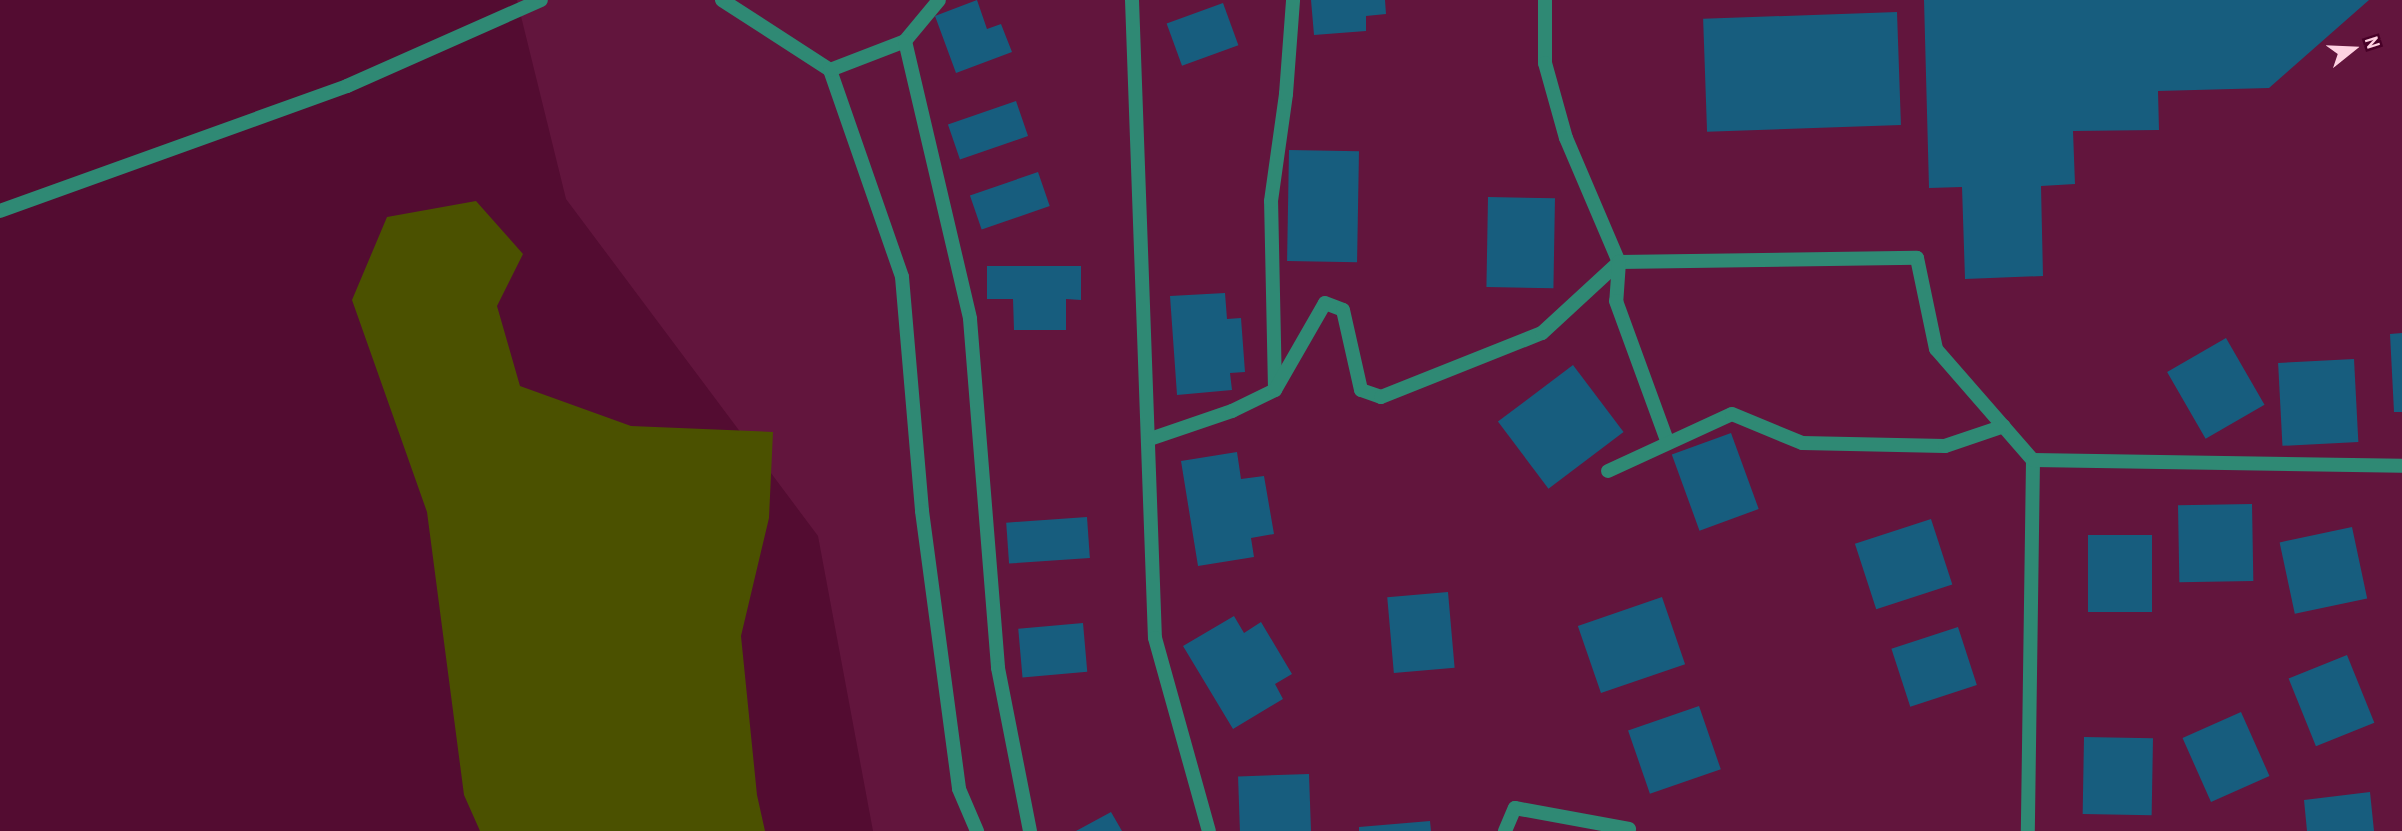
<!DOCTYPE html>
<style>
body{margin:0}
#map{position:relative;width:2402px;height:831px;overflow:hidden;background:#530c31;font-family:"Archivo Narrow",sans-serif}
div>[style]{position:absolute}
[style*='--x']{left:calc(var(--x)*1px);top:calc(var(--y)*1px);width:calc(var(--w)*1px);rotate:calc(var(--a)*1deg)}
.built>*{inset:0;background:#62153d}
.green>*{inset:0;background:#4b5100}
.building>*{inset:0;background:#175d7e;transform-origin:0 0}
.lane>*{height:14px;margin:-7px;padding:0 7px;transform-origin:7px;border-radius:7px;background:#2f8974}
.street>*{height:14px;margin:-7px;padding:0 7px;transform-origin:7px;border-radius:7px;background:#2f8974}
span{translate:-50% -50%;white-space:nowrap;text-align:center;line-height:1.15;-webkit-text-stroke:5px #470027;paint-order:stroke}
.north{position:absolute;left:2318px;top:14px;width:70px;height:70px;-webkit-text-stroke:5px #470027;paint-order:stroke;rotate:72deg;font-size:19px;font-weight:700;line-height:28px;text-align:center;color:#fed2e2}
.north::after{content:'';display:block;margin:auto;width:24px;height:32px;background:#fed2e2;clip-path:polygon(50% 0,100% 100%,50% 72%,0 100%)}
</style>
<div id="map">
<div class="built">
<div style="clip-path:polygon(517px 0,2402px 0,2402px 831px,873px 831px,818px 536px,566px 199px)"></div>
</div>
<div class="green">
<div style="clip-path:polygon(476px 201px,523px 254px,497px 306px,520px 386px,631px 426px,773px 432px,769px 518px,741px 636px,757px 795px,765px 831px,480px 831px,464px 795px,427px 512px,352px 300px,387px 217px)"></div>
</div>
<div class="building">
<div style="clip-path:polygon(977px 0,987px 29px,1001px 24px,1012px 52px,956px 73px,935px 16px)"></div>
<div style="clip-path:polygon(1311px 0,1385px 0,1386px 14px,1366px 16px,1366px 31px,1314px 35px)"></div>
<div style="clip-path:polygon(1924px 0,2369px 0,2269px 88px,2158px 91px,2159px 130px,2073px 131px,2075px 184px,2041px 186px,2043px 276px,1965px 279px,1962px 187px,1929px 188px)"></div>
<div style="left:1223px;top:3px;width:45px;height:60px;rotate:70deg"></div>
<div style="left:1897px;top:12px;width:113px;height:194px;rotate:88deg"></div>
<div style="left:1016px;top:101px;width:37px;height:72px;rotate:71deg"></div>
<div style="left:1289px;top:150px;width:70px;height:111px;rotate:1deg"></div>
<div style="left:1038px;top:172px;width:36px;height:72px;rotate:71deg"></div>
<div style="left:1488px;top:197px;width:67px;height:90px;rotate:1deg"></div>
<div style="clip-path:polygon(987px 266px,1081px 266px,1081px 300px,1066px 299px,1066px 330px,1014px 330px,1013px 299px,987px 299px)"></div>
<div style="clip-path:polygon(1225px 293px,1227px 319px,1241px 318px,1245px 372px,1230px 373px,1232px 390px,1177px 395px,1170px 296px)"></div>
<div style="clip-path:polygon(2402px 333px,2402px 412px,2394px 412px,2390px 334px)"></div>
<div style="left:2226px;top:338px;width:77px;height:68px;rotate:60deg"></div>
<div style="left:2354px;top:359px;width:83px;height:76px;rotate:87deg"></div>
<div style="left:1573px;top:365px;width:84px;height:94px;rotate:53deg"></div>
<div style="left:1731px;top:433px;width:81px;height:63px;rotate:70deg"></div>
<div style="clip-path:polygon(1237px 452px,1241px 479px,1264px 476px,1274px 534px,1251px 538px,1254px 557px,1198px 566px,1181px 461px)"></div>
<div style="left:2252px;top:504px;width:77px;height:74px;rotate:89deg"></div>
<div style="left:1087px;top:517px;width:41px;height:81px;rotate:86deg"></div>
<div style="left:1931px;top:519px;width:69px;height:80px;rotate:72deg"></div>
<div style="left:2352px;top:527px;width:73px;height:74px;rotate:78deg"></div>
<div style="left:2088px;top:535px;width:64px;height:77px"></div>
<div style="left:1448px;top:592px;width:76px;height:61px;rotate:85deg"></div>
<div style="left:1662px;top:597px;width:71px;height:89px;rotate:71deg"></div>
<div style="clip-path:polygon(1234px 616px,1244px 633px,1261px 622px,1292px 674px,1275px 684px,1283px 699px,1233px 729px,1183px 646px)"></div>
<div style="left:1083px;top:623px;width:49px;height:65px;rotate:85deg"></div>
<div style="left:1958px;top:627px;width:61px;height:70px;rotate:72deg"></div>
<div style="left:2347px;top:655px;width:73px;height:63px;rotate:68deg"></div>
<div style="left:1699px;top:706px;width:67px;height:75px;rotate:71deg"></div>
<div style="left:2241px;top:712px;width:70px;height:64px;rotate:66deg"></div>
<div style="left:2084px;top:737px;width:69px;height:77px;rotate:1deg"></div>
<div style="left:1309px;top:774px;width:57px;height:71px;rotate:88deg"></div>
<div style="clip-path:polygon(2370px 792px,2374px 831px,2307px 831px,2304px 800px)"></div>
<div style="clip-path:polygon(1111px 812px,1122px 831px,1076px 831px)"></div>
<div style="clip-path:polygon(1430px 821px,1431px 831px,1359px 831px,1359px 827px)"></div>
</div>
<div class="lane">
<div style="--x:722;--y:0;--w:129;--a:32.9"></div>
<div style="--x:830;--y:70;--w:219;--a:70.8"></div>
<div style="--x:902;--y:277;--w:235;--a:85.1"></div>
<div style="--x:922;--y:511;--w:280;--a:82.4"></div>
<div style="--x:959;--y:789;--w:46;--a:66.8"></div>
<div style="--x:1132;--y:0;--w:638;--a:87.94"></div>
<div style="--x:1155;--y:638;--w:200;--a:74.4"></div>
<div style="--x:1545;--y:0;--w:63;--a:90"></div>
<div style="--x:1545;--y:63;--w:78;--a:74.4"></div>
<div style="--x:1566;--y:138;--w:135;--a:66.9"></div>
<div style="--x:1619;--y:262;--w:298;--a:-0.8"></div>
<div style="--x:1917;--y:258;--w:93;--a:78.2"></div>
<div style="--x:1936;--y:349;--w:147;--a:48.9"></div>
<div style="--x:2033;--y:460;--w:371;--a:90.8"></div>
<div style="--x:905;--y:41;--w:53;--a:-50.3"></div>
<div style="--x:830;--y:70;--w:80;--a:-21.1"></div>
<div style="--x:905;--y:41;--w:285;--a:76.8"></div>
<div style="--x:970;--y:319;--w:350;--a:85.4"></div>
<div style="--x:998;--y:668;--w:166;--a:78.9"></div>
<div style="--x:1275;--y:389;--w:188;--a:-91.2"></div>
<div style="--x:1271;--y:201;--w:108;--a:-82"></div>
<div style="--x:1286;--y:94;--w:94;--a:-85.7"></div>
<div style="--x:1150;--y:439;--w:87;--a:-18.9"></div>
<div style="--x:1232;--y:411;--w:48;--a:-26"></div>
<div style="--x:1275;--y:390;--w:100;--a:-60.1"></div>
<div style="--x:1325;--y:303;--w:19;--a:21"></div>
<div style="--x:1343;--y:310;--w:82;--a:77.3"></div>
<div style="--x:1361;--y:390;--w:21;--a:19"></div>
<div style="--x:1381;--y:397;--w:173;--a:-21.7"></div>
<div style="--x:1542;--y:333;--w:105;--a:-42.7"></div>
<div style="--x:1619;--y:262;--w:39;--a:94"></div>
<div style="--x:1616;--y:301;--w:151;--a:69.9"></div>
<div style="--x:2033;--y:460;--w:369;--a:0.9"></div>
<div style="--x:1608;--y:471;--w:136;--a:-24.7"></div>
<div style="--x:1732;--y:414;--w:76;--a:22.5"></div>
<div style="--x:1802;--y:443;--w:143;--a:1.2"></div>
<div style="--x:1945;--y:446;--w:62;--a:-18.7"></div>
</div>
<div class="street">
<div style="--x:0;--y:211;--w:369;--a:-19.8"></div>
<div style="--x:347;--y:86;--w:212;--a:-23.9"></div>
<div style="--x:1505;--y:831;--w:25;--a:-67"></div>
<div style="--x:1515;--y:808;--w:116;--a:10.4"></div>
</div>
<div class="north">N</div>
</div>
